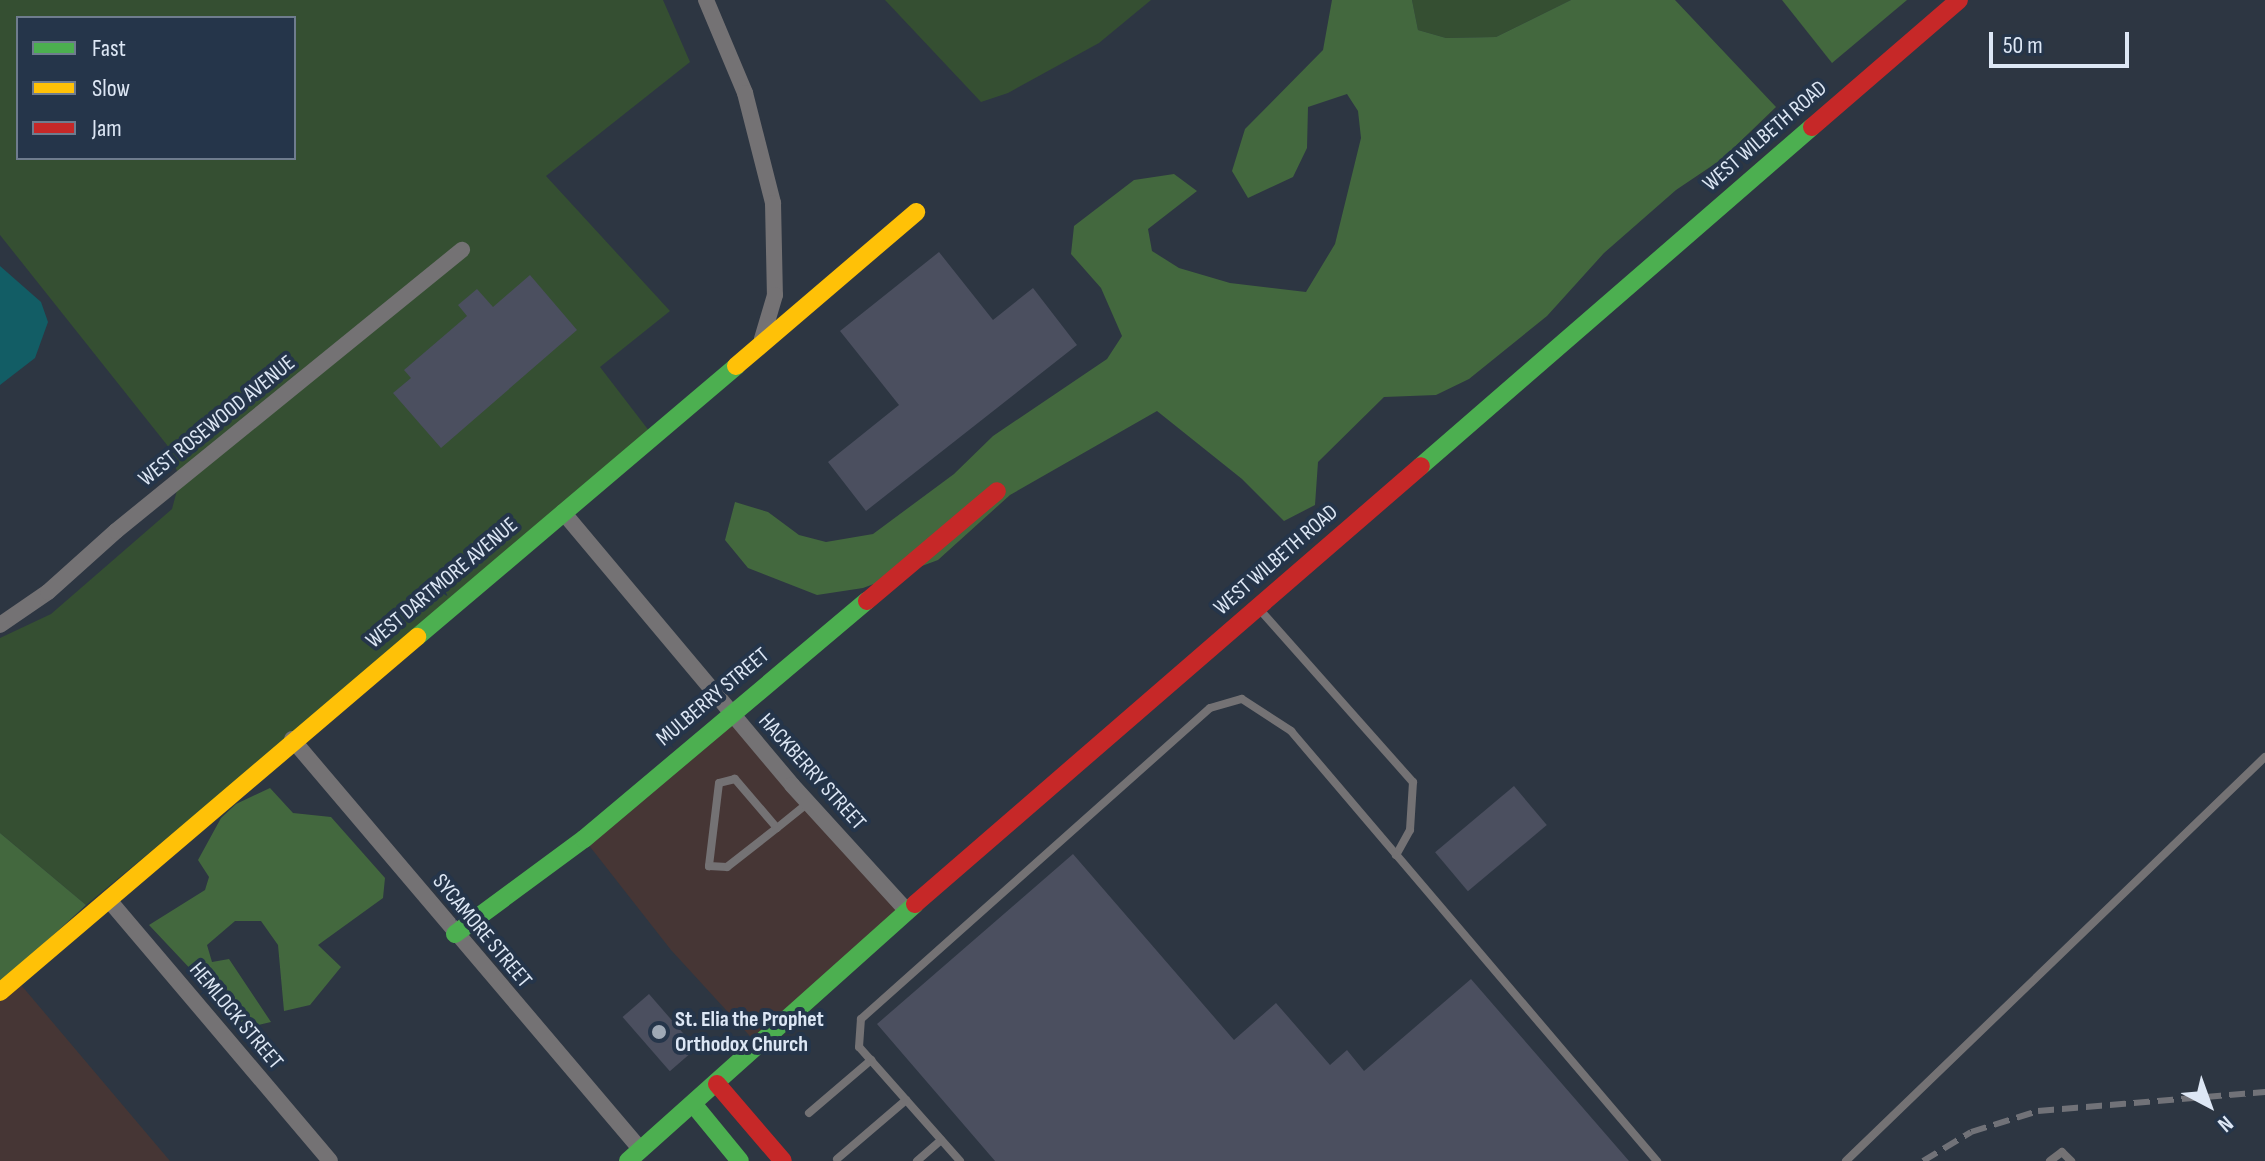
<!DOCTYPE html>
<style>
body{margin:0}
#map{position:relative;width:2265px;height:1161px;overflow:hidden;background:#2d3642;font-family:"Sofia Sans Condensed",sans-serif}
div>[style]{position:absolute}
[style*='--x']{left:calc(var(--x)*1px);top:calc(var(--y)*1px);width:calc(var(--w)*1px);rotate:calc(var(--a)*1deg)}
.commercial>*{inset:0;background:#463635}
.green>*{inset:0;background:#354f32}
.forest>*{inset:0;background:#43683e}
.water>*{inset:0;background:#125d65}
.building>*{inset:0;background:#4b4f5f;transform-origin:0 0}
.lane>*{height:8px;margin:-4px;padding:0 4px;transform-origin:4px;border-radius:4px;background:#747274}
.street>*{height:16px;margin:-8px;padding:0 8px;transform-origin:8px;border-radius:8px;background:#747274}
.fast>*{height:18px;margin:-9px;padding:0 9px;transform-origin:9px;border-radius:9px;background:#4caf50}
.slow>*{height:18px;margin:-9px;padding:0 9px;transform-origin:9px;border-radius:9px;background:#ffc107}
.jam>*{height:18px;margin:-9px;padding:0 9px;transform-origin:9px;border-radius:9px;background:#c62828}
.rail>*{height:6px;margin-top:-3px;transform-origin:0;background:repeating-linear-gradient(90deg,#717278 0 16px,transparent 0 24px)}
.dots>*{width:22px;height:22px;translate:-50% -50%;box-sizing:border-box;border:4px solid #25354a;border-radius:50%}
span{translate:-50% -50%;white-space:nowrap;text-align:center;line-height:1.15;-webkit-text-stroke:8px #25354a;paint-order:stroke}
.street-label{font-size:22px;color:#dde7f5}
.poi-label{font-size:22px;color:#dde7f5;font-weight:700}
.left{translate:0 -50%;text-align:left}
.legend{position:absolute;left:16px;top:16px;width:280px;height:144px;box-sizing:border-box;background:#25354a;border:2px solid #6f7c8e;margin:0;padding:10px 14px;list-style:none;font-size:24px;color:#dde7f5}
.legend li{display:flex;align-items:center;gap:16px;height:40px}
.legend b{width:40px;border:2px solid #6f7c8e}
.north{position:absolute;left:2169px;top:1065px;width:80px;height:80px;-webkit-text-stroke:6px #25354a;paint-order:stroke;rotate:139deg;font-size:22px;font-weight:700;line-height:32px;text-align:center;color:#dde7f5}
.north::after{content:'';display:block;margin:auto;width:28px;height:36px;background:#dde7f5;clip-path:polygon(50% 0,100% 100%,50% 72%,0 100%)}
.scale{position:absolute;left:1989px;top:32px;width:140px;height:36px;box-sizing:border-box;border:4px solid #dde7f5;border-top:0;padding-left:10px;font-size:24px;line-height:28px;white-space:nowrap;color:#dde7f5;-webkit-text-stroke:6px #25354a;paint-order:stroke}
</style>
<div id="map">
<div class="commercial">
<div style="clip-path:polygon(731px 713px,907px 911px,759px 1046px,671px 950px,584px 839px)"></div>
<div style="clip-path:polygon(16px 979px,170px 1161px,0 1161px,0 992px)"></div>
</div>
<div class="green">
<div style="clip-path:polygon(evenodd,0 0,663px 0,690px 62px,546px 176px,670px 311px,600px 367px,653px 436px,86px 905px,0 833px,0 638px,51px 614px,172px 509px,180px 479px,167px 445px,0 235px,0 0,18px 18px,294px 18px,294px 158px,18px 158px,18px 18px)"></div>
<div style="clip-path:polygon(885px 0,1151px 0,1099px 43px,1008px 93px,981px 102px)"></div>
<div style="clip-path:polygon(1412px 0,1571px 0,1496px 37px,1446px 38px,1418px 30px)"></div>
</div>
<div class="forest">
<div style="clip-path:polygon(1332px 0,1412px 0,1418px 30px,1446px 38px,1496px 37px,1571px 0,1675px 0,1776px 107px,1722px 159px,1676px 190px,1604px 253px,1547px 316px,1469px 379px,1436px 395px,1384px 397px,1318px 462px,1315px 505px,1284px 521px,1242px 479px,1157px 411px,1010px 495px,938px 560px,863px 588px,817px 595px,748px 568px,725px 540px,735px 502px,768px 512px,799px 535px,826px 542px,873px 534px,954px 474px,993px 436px,1107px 359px,1122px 336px,1101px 288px,1071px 254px,1074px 226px,1134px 180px,1174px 174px,1197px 191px,1148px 229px,1152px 251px,1179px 268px,1230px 283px,1306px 292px,1335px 244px,1361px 138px,1358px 111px,1347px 94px,1308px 107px,1307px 148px,1293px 177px,1248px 198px,1232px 171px,1245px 129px,1323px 50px)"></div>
<div style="clip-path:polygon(1782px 0,1907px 0,1832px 63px)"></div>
<div style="clip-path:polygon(270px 788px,293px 813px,331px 817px,385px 878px,383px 898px,318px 945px,341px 967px,310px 1005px,284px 1011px,278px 945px,261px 921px,235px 921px,207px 945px,212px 962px,229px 959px,271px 1022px,246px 1028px,149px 925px,205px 890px,209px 877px,198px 860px,221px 818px,236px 804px)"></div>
<div style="clip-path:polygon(0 833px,86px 905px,0 984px)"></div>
</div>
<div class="water">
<div style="clip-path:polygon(0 266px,41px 302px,48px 322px,35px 358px,0 385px)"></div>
</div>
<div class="building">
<div style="clip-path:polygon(939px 252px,993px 320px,1033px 288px,1077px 345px,866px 511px,828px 462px,899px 405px,840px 331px)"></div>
<div style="clip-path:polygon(530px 275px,577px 330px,441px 448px,393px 393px,411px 378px,404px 370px,467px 316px,458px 305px,477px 289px,493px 307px)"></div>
<div style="left:1514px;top:786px;width:51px;height:103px;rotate:50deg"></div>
<div style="clip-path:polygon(1073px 854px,1234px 1040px,1276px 1003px,1330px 1065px,1347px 1050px,1364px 1071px,1471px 979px,1629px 1161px,995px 1161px,877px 1024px)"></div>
<div style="left:649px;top:994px;width:72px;height:35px;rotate:49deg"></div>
</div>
<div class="lane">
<div style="--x:1261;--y:611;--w:229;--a:48.4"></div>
<div style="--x:1413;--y:782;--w:48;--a:93.6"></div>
<div style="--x:1410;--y:830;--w:29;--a:119"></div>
<div style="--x:777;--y:828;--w:65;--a:-130.6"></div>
<div style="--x:735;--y:779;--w:16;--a:166"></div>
<div style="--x:719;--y:783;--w:84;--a:96.9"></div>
<div style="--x:709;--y:866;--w:18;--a:3"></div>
<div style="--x:727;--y:867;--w:63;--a:-38"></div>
<div style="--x:777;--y:828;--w:40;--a:-39"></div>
<div style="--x:809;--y:1113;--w:82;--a:-40.5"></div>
<div style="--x:837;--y:1159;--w:91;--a:-40.5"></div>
<div style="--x:917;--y:1161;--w:32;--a:-41"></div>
<div style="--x:960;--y:1161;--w:152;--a:-131.5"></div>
<div style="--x:859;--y:1047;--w:28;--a:-86"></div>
<div style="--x:861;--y:1019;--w:467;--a:-41.7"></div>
<div style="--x:1210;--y:708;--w:33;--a:-16"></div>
<div style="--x:1242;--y:699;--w:59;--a:33.1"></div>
<div style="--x:1291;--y:731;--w:565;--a:49.6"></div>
<div style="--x:1846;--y:1161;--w:582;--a:-43.96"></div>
<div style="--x:2050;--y:1161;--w:15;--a:-37"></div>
<div style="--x:2062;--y:1152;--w:13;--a:45"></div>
</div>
<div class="street">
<div style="--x:706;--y:0;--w:101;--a:67.2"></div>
<div style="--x:745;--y:93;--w:114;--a:75.7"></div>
<div style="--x:773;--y:203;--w:92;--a:88.8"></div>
<div style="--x:775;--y:295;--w:46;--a:106.5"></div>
<div style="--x:563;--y:512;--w:356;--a:50"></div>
<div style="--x:792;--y:785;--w:171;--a:47.6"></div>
<div style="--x:0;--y:625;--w:58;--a:-34.5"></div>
<div style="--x:48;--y:592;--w:91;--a:-41.9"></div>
<div style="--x:116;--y:531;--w:446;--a:-39.1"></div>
<div style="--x:292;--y:739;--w:539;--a:49.66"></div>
<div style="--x:108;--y:899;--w:343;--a:49.7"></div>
</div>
<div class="fast">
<div style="--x:1421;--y:466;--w:517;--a:-40.93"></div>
<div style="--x:417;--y:637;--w:419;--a:-40.3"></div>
<div style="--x:455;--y:934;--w:160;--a:-36.4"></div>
<div style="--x:584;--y:839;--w:370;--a:-40.1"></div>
<div style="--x:694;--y:1105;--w:72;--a:50.6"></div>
<div style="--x:628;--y:1161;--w:385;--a:-41.8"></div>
</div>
<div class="slow">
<div style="--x:736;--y:366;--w:237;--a:-40.5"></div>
<div style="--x:0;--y:992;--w:548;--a:-40.41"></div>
</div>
<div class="jam">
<div style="--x:1812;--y:127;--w:194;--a:-40.8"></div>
<div style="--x:867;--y:601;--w:170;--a:-40.2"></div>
<div style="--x:915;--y:904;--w:669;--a:-40.88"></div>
<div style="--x:717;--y:1084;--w:101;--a:49.4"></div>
</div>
<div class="rail">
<div style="--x:1923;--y:1161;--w:56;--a:-31.1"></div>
<div style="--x:1971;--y:1132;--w:70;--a:-17.4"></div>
<div style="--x:2038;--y:1111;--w:228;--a:-4.8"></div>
</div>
<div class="dots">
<div style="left:659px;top:1032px;background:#9fa9b6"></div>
</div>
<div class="street-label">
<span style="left:1765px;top:136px;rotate:-41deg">WEST WILBETH ROAD</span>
<span style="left:217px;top:421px;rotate:-39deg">WEST ROSEWOOD AVENUE</span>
<span style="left:1276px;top:560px;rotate:-41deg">WEST WILBETH ROAD</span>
<span style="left:442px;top:583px;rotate:-40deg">WEST DARTMORE AVENUE</span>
<span style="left:713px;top:697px;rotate:-40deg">MULBERRY STREET</span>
<span style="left:812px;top:772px;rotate:48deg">HACKBERRY STREET</span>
<span style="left:482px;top:931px;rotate:50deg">SYCAMORE STREET</span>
<span style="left:236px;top:1016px;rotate:50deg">HEMLOCK STREET</span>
</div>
<div class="poi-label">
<span class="left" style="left:675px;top:1032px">St. Elia the Prophet<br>Orthodox Church</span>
</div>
<ul class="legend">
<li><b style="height:10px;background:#4caf50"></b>Fast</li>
<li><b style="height:10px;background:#ffc107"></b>Slow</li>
<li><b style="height:10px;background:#c62828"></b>Jam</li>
</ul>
<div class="north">N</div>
<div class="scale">50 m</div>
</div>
